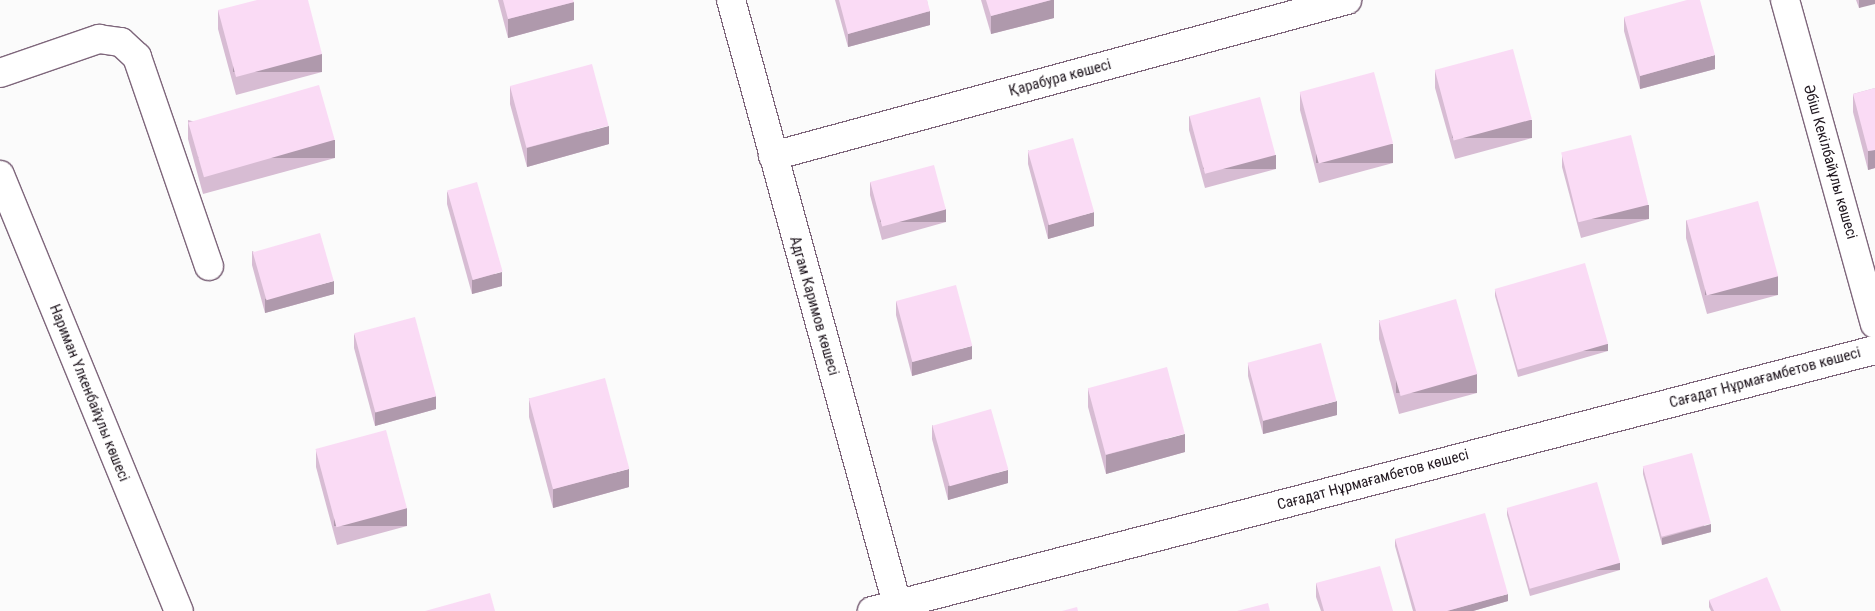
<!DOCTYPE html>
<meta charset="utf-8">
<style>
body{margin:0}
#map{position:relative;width:1875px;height:611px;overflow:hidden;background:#fbfbfb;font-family:"Roboto Condensed",sans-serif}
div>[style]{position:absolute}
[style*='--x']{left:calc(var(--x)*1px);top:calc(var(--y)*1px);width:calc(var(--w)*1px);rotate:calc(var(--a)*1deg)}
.roads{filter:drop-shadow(1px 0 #7e667b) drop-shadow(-1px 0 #7e667b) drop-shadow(0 1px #7e667b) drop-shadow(0 -1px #7e667b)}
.minor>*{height:28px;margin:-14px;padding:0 14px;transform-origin:14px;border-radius:14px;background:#fff}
.wall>*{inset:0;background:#d7bcd3}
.shaded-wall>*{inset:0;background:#af99ac;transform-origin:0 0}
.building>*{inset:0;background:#fadbf5;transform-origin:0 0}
span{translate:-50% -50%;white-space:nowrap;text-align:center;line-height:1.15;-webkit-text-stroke:4.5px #fff;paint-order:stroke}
.street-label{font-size:15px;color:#20171f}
</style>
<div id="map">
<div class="roads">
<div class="minor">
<div style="--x:731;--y:0;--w:634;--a:74.63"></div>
<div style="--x:1785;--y:0;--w:336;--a:74.5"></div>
<div style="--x:0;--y:73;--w:105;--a:-19"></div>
<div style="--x:99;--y:39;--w:22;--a:8"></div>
<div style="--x:121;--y:42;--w:22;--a:43"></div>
<div style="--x:137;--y:57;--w:221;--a:71"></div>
<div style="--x:773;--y:156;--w:595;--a:-15.2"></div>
<div style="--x:0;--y:175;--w:471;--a:67.7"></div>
<div style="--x:872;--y:611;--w:1036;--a:-14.59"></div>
</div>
</div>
<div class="wall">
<div style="clip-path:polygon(498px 0,573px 0,574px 20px,508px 38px)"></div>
<div style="clip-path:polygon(835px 0,927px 0,930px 25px,848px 47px)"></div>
<div style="clip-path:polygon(981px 0,1054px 0,1054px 18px,991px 34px)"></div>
<div style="clip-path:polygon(1856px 0,1875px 0,1859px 8px)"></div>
<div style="clip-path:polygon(218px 10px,322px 72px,236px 95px,218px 29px)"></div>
<div style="clip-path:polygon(1624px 17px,1715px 69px,1640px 89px,1624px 31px)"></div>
<div style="clip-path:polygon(1435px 70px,1532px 138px,1455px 159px,1435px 88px)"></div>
<div style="clip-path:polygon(510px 86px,609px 144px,527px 167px,510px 104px)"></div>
<div style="clip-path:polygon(1875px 88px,1875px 168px,1868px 170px,1853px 112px,1853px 94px)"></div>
<div style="clip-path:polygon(1300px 92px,1393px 163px,1319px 183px,1300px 110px)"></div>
<div style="clip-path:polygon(1189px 116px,1276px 169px,1205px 188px,1189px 130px)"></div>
<div style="clip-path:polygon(188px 120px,335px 158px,203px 194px,188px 139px)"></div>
<div style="clip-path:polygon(1028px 150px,1094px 226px,1048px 239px,1028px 164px)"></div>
<div style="clip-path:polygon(1562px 154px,1649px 219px,1581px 238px,1562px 167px)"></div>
<div style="clip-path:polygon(870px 182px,946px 222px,882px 240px,870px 195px)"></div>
<div style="clip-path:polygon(447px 191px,502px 286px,472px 294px,447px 204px)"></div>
<div style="clip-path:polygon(1686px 220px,1778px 295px,1707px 314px,1686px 238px)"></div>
<div style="clip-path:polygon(252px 251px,334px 294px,265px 313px,252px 265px)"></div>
<div style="clip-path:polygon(1495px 289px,1608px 351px,1518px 377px,1495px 296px)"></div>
<div style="clip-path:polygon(896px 301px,972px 359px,912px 376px,896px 315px)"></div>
<div style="clip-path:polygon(1379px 320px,1477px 393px,1399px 414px,1379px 339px)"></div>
<div style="clip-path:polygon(354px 334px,436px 409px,375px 426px,354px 348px)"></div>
<div style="clip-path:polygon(1248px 363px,1337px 415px,1263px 434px,1248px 376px)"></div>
<div style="clip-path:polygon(1088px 388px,1185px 452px,1106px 474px,1088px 407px)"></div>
<div style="clip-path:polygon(529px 398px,629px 487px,553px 508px,529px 417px)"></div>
<div style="clip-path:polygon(932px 425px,1008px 483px,948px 500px,932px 439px)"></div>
<div style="clip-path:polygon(316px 449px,407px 526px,337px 545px,316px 467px)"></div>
<div style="clip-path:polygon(1643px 467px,1711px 532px,1662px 545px,1643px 474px)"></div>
<div style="clip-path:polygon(1507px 508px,1620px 570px,1530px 596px,1507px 515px)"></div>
<div style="clip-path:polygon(1395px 539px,1508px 601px,1473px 611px,1413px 611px,1395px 546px)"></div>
<div style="clip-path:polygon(1316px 583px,1393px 611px,1321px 611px,1316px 597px)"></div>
<div style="clip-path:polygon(1709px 600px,1781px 611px,1711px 611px,1709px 607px)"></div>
</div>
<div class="shaded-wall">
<div style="clip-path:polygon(1051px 0,1054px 0,1054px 18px,991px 34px,991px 16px)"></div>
<div style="clip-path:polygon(1859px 0,1875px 0,1875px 4px,1859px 8px)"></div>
<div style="clip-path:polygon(574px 2px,574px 20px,508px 38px,508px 19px)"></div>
<div style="clip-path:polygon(930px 11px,930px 25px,848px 47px,848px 34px)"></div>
<div style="left:322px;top:54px;width:18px;height:89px;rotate:90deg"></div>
<div style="clip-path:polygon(1715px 55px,1715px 69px,1640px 89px,1640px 76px)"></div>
<div style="left:1532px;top:120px;width:18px;height:80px;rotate:90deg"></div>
<div style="clip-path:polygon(609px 126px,609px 144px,527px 167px,527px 148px)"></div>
<div style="left:335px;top:140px;width:18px;height:137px;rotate:90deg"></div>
<div style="left:1393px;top:144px;width:19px;height:77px;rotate:90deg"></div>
<div style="clip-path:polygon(1875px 150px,1875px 168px,1868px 170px,1868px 151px)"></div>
<div style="left:1276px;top:155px;width:14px;height:73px;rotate:90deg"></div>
<div style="left:1649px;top:205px;width:14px;height:71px;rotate:90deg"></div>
<div style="left:946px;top:209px;width:13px;height:66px;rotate:90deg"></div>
<div style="clip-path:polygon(1094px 212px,1094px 226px,1048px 239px,1048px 225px)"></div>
<div style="clip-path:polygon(502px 272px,502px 286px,472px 294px,472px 280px)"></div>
<div style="left:1778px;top:276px;width:19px;height:73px;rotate:90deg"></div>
<div style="clip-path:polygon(334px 281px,334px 294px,265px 313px,265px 299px)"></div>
<div style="left:1608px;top:344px;width:7px;height:94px;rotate:90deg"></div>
<div style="clip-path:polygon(972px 346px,972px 359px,912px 376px,912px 362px)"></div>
<div style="left:1477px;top:374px;width:19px;height:81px;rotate:90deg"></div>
<div style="clip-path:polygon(436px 396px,436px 409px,375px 426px,375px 412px)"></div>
<div style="clip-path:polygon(1337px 401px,1337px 415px,1263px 434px,1263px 421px)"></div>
<div style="clip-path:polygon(1185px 434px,1185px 452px,1106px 474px,1106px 455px)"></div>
<div style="clip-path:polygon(629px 469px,629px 487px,553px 508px,553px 489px)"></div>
<div style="clip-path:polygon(1008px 470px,1008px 483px,948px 500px,948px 486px)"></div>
<div style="left:407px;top:508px;width:18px;height:73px;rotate:90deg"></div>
<div style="clip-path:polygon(1711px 524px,1711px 532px,1662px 545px,1662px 538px)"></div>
<div style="left:1620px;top:563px;width:7px;height:94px;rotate:90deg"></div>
<div style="clip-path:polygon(1508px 594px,1508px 601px,1473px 611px,1447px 611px)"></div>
</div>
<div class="building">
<div style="clip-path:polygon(257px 0,308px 0,322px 54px,236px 77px,218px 10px)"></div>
<div style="clip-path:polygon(503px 0,573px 0,574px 2px,508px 19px)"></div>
<div style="clip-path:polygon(839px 0,927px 0,930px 11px,848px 34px)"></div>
<div style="clip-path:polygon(986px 0,1051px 0,991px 16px)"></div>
<div style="clip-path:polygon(1687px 0,1700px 0,1715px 55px,1640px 76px,1624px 17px)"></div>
<div style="left:1513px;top:49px;width:73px;height:81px;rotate:75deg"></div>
<div style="left:592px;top:64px;width:64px;height:85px;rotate:75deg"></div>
<div style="left:1374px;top:72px;width:74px;height:77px;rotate:75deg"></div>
<div style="left:319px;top:85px;width:57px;height:136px;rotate:74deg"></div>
<div style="clip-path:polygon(1875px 88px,1875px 150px,1868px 151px,1853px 94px)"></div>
<div style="left:1260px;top:97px;width:60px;height:73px;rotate:75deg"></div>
<div style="left:1631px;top:135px;width:72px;height:72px;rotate:76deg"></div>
<div style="left:1073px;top:138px;width:77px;height:47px;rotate:74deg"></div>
<div style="left:934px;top:165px;width:46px;height:66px;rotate:75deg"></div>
<div style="left:477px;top:182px;width:93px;height:31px;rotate:74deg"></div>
<div style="left:1758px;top:201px;width:78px;height:74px;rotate:75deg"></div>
<div style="left:320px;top:233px;width:50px;height:70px;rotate:74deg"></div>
<div style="left:1585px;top:263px;width:84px;height:94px;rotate:74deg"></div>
<div style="left:956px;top:285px;width:63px;height:62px;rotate:75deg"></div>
<div style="left:1456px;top:299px;width:78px;height:80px;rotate:74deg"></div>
<div style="left:415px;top:317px;width:82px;height:63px;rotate:75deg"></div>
<div style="left:1321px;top:343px;width:60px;height:76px;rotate:75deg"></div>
<div style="left:1167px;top:367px;width:69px;height:82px;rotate:75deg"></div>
<div style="left:605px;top:378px;width:94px;height:79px;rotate:75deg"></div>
<div style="left:991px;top:409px;width:63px;height:61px;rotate:74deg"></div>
<div style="left:386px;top:430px;width:81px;height:73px;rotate:75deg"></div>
<div style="left:1692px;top:453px;width:73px;height:51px;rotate:75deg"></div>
<div style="left:1597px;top:482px;width:84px;height:94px;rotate:74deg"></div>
<div style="clip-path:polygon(1485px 513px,1508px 594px,1447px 611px,1416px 611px,1395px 539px)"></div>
<div style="clip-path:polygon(1380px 566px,1393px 611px,1324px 611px,1316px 583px)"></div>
<div style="clip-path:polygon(1767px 577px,1781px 611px,1714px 611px,1709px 600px)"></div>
<div style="clip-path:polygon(490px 593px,495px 611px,425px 611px)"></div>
<div style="clip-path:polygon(1268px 603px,1270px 611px,1237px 611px)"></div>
<div style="clip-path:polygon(1077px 607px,1078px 611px,1062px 611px)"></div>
</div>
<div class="street-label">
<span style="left:1060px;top:78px;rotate:-15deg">Қарабура көшесі</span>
<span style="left:1830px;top:162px;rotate:74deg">Әбіш Кекілбайұлы көшесі</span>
<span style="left:814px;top:306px;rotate:74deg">Адгам Каримов көшесі</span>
<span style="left:1765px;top:378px;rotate:-15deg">Сағадат Нұрмағамбетов көшесі</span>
<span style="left:89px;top:393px;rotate:68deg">Нариман Үлкенбайұлы көшесі</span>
<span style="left:1373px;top:480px;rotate:-15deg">Сағадат Нұрмағамбетов көшесі</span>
</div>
</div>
